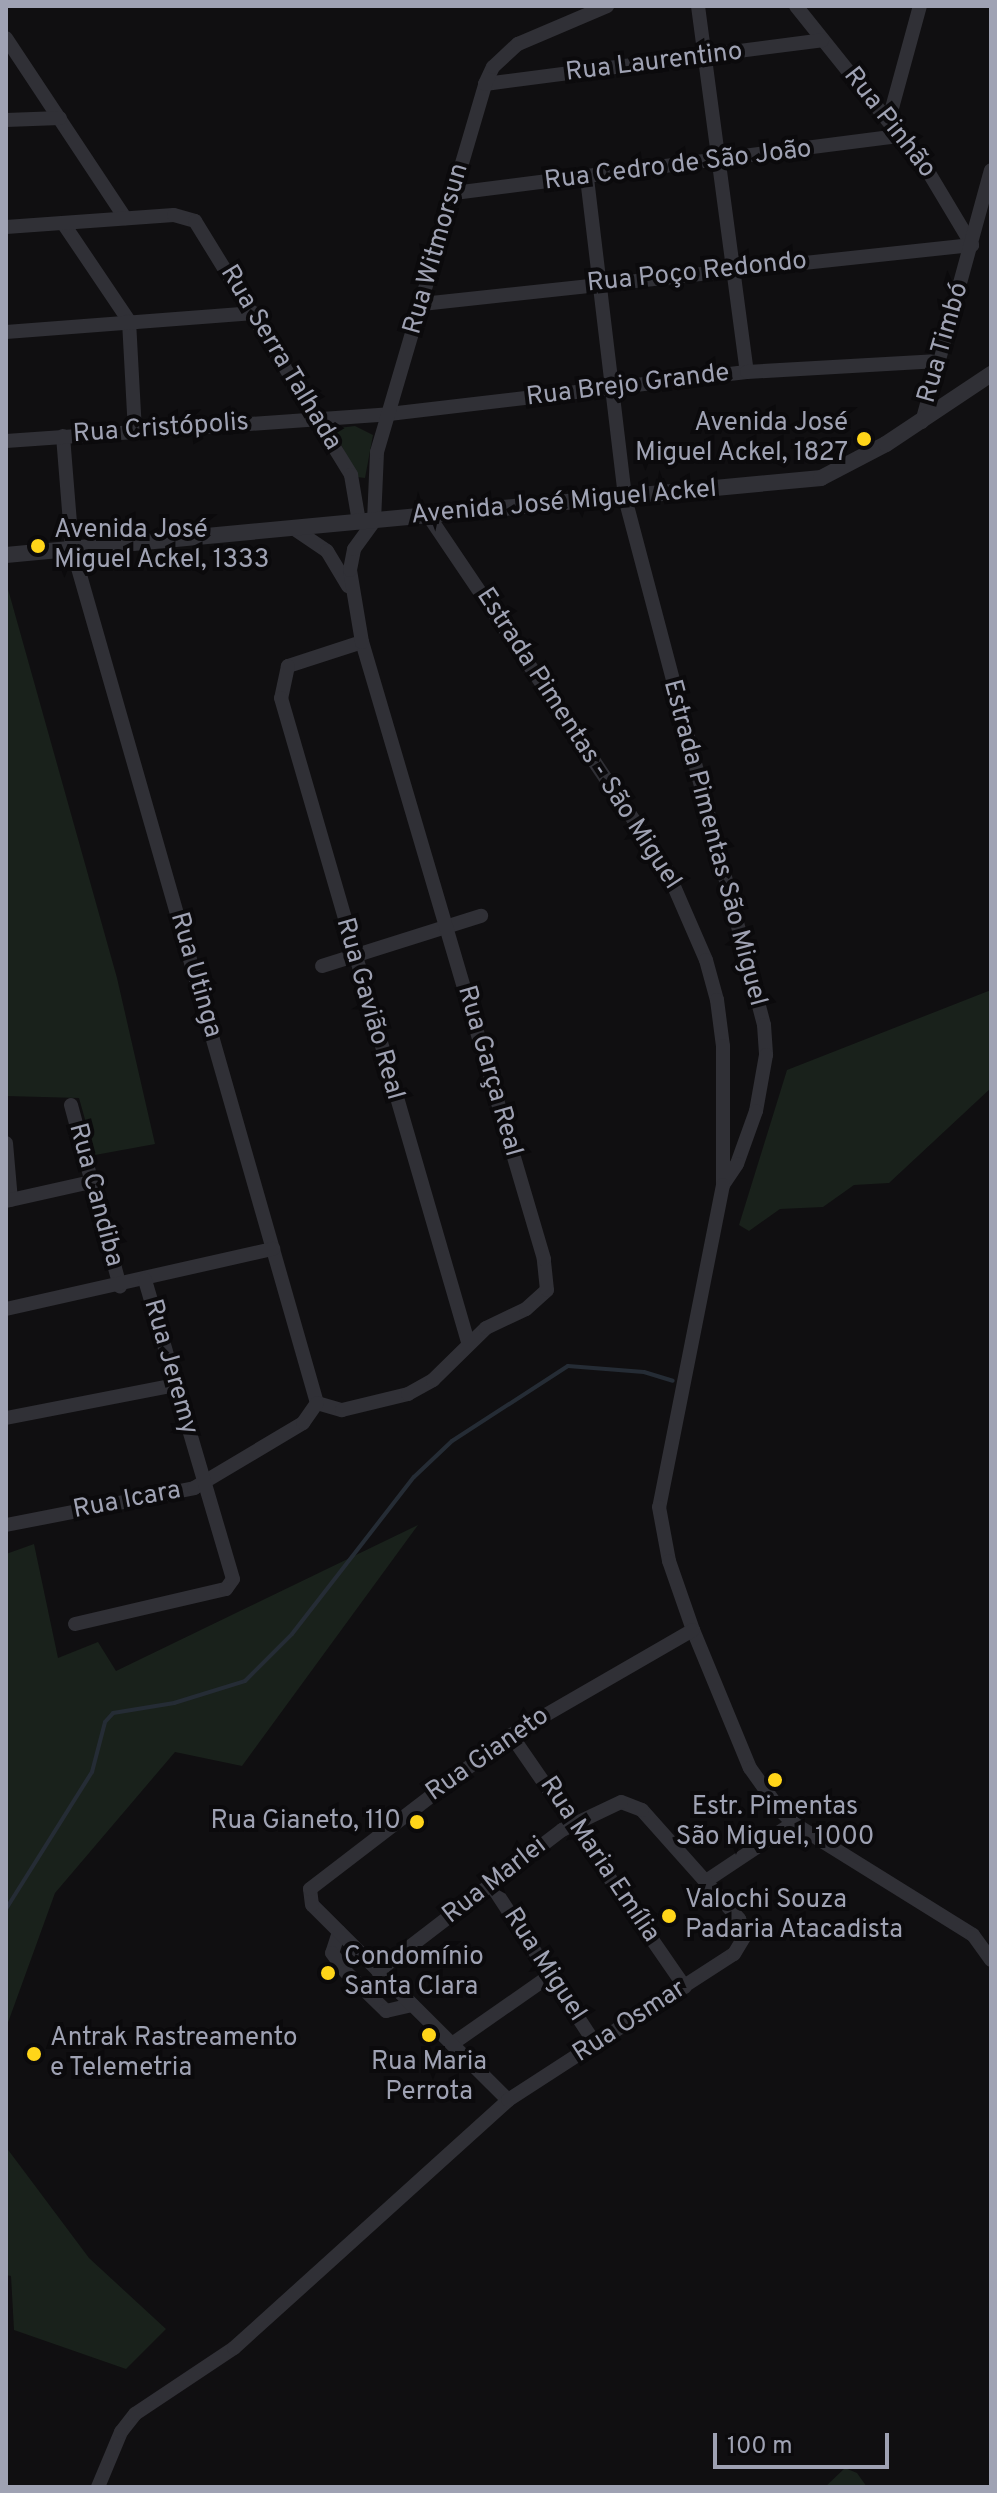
<!DOCTYPE html>
<meta charset="utf-8">
<style>
body{margin:0}
#map{position:relative;width:997px;height:2493px;overflow:hidden;background:#100f11;font-family:Overpass,sans-serif}
div>[style]{position:absolute}
[style*='--x']{left:calc(var(--x)*1px);top:calc(var(--y)*1px);width:calc(var(--w)*1px);rotate:calc(var(--a)*1deg)}
.green>*{inset:0;background:#19211b}
.stream>*{height:4px;margin:-2px;padding:0 2px;transform-origin:2px;border-radius:2px;background:#252c35}
.minor>*{height:14px;margin:-7px;padding:0 7px;transform-origin:7px;border-radius:7px;background:#303036}
.tertiary>*{height:16px;margin:-8px;padding:0 8px;transform-origin:8px;border-radius:8px;background:#303036}
.dots>*{width:22px;height:22px;translate:-50% -50%;box-sizing:border-box;border:4px solid #0b0a0c;border-radius:50%}
span{translate:-50% -50%;white-space:nowrap;text-align:center;line-height:1.15;-webkit-text-stroke:8px #0b0a0c;paint-order:stroke}
.street-label{font-size:26px;color:#9fa2b3}
.poi-label{font-size:26px;color:#9fa2b3}
.right{translate:-100% -50%;text-align:right}
.left{translate:0 -50%;text-align:left}
.frame{position:absolute;inset:0;border:8px solid #9fa2b3;pointer-events:none}
.scale{position:absolute;left:713px;top:2433px;width:176px;height:36px;box-sizing:border-box;border:4px solid #9fa2b3;border-top:0;padding-left:10px;font-size:24px;line-height:28px;white-space:nowrap;color:#9fa2b3;-webkit-text-stroke:6px #0b0a0c;paint-order:stroke}
</style>
<div id="map">
<div class="green">
<div style="clip-path:polygon(355px 426px,373px 435px,365px 478px,357px 477px,336px 434px,338px 428px)"></div>
<div style="clip-path:polygon(6px 582px,117px 978px,155px 1144px,95px 1155px,79px 1098px,6px 1096px)"></div>
<div style="clip-path:polygon(991px 990px,991px 1088px,889px 1183px,854px 1185px,823px 1207px,780px 1209px,749px 1231px,739px 1225px,787px 1070px)"></div>
<div style="clip-path:polygon(418px 1525px,242px 1766px,175px 1752px,55px 1893px,6px 2028px,6px 1554px,34px 1544px,58px 1658px,98px 1642px,116px 1671px)"></div>
<div style="clip-path:polygon(6px 2147px,89px 2258px,166px 2329px,126px 2369px,14px 2330px,11px 2276px,6px 2275px)"></div>
<div style="clip-path:polygon(845px 2468px,857px 2473px,867px 2487px,825px 2487px)"></div>
</div>
<div class="stream">
<div style="--x:6;--y:1909;--w:162;--a:-57.9"></div>
<div style="--x:92;--y:1772;--w:52;--a:-75.4"></div>
<div style="--x:105;--y:1722;--w:12;--a:-48"></div>
<div style="--x:113;--y:1713;--w:62;--a:-9.3"></div>
<div style="--x:174;--y:1703;--w:74;--a:-17.2"></div>
<div style="--x:245;--y:1681;--w:66;--a:-45"></div>
<div style="--x:292;--y:1634;--w:199;--a:-52.2"></div>
<div style="--x:414;--y:1477;--w:52;--a:-43.5"></div>
<div style="--x:452;--y:1441;--w:138;--a:-32.9"></div>
<div style="--x:568;--y:1366;--w:76;--a:4.5"></div>
<div style="--x:644;--y:1372;--w:30;--a:17"></div>
</div>
<div class="minor">
<div style="--x:698;--y:6;--w:369;--a:82.4"></div>
<div style="--x:796;--y:6;--w:208;--a:51.3"></div>
<div style="--x:926;--y:168;--w:90;--a:59.1"></div>
<div style="--x:6;--y:38;--w:216;--a:56.5"></div>
<div style="--x:485;--y:84;--w:340;--a:-7.4"></div>
<div style="--x:889;--y:119;--w:117;--a:-74.7"></div>
<div style="--x:6;--y:120;--w:54;--a:-2.1"></div>
<div style="--x:587;--y:178;--w:322;--a:83.2"></div>
<div style="--x:625;--y:498;--w:545;--a:75.22"></div>
<div style="--x:764;--y:1025;--w:30;--a:86"></div>
<div style="--x:766;--y:1055;--w:57;--a:100.1"></div>
<div style="--x:756;--y:1111;--w:56;--a:109.7"></div>
<div style="--x:737;--y:1164;--w:25;--a:124"></div>
<div style="--x:454;--y:193;--w:452;--a:-7.3"></div>
<div style="--x:63;--y:223;--w:118;--a:56"></div>
<div style="--x:129;--y:321;--w:111;--a:86.9"></div>
<div style="--x:6;--y:227;--w:168;--a:-4.1"></div>
<div style="--x:174;--y:215;--w:22;--a:16"></div>
<div style="--x:195;--y:221;--w:298;--a:58.4"></div>
<div style="--x:351;--y:475;--w:48;--a:80.3"></div>
<div style="--x:422;--y:304;--w:553;--a:-6.12"></div>
<div style="--x:6;--y:332;--w:249;--a:-4.4"></div>
<div style="--x:922;--y:422;--w:261;--a:-74.7"></div>
<div style="--x:63;--y:436;--w:111;--a:85.4"></div>
<div style="--x:72;--y:547;--w:890;--a:74.03"></div>
<div style="--x:6;--y:441;--w:384;--a:-4"></div>
<div style="--x:389;--y:414;--w:360;--a:-6.7"></div>
<div style="--x:747;--y:372;--w:192;--a:-3.3"></div>
<div style="--x:428;--y:515;--w:426;--a:56"></div>
<div style="--x:666;--y:868;--w:100;--a:66.5"></div>
<div style="--x:706;--y:960;--w:41;--a:74.6"></div>
<div style="--x:717;--y:1000;--w:46;--a:82.6"></div>
<div style="--x:723;--y:1046;--w:139;--a:90"></div>
<div style="--x:723;--y:1185;--w:328;--a:101.2"></div>
<div style="--x:659;--y:1507;--w:55;--a:79.5"></div>
<div style="--x:669;--y:1561;--w:73;--a:70.8"></div>
<div style="--x:693;--y:1630;--w:149;--a:67.6"></div>
<div style="--x:750;--y:1768;--w:52;--a:54.5"></div>
<div style="--x:780;--y:1810;--w:18;--a:45"></div>
<div style="--x:793;--y:1823;--w:212;--a:31.9"></div>
<div style="--x:973;--y:1935;--w:31;--a:54"></div>
<div style="--x:293;--y:528;--w:41;--a:34.1"></div>
<div style="--x:327;--y:551;--w:41;--a:59"></div>
<div style="--x:362;--y:642;--w:78;--a:162"></div>
<div style="--x:288;--y:666;--w:33;--a:102"></div>
<div style="--x:281;--y:698;--w:671;--a:73.81"></div>
<div style="--x:322;--y:966;--w:167;--a:-17.5"></div>
<div style="--x:71;--y:1105;--w:188;--a:74.9"></div>
<div style="--x:6;--y:1143;--w:57;--a:85"></div>
<div style="--x:6;--y:1201;--w:87;--a:-12.6"></div>
<div style="--x:6;--y:1309;--w:274;--a:-12.7"></div>
<div style="--x:317;--y:1403;--w:26;--a:16"></div>
<div style="--x:342;--y:1410;--w:68;--a:-13.6"></div>
<div style="--x:408;--y:1394;--w:29;--a:-29"></div>
<div style="--x:433;--y:1380;--w:74;--a:-44.5"></div>
<div style="--x:486;--y:1328;--w:44;--a:-25.4"></div>
<div style="--x:526;--y:1309;--w:28;--a:-42"></div>
<div style="--x:547;--y:1290;--w:31;--a:-96"></div>
<div style="--x:544;--y:1259;--w:643;--a:-106.43"></div>
<div style="--x:362;--y:642;--w:73;--a:-99.5"></div>
<div style="--x:350;--y:570;--w:21;--a:-79"></div>
<div style="--x:354;--y:549;--w:34;--a:-54"></div>
<div style="--x:374;--y:521;--w:69;--a:-87.5"></div>
<div style="--x:377;--y:452;--w:384;--a:-73.6"></div>
<div style="--x:485;--y:84;--w:19;--a:-65"></div>
<div style="--x:493;--y:67;--w:34;--a:-43"></div>
<div style="--x:518;--y:44;--w:97;--a:-23.1"></div>
<div style="--x:6;--y:1418;--w:172;--a:-11"></div>
<div style="--x:6;--y:1525;--w:192;--a:-11.1"></div>
<div style="--x:194;--y:1488;--w:127;--a:-30.8"></div>
<div style="--x:303;--y:1423;--w:24;--a:-55"></div>
<div style="--x:75;--y:1624;--w:155;--a:-13.1"></div>
<div style="--x:226;--y:1589;--w:12;--a:-55"></div>
<div style="--x:233;--y:1579;--w:312;--a:-106.4"></div>
<div style="--x:511;--y:1735;--w:306;--a:55.4"></div>
<div style="--x:706;--y:1881;--w:105;--a:-33.7"></div>
<div style="--x:492;--y:1886;--w:190;--a:56.8"></div>
<div style="--x:339;--y:1932;--w:22;--a:108"></div>
<div style="--x:332;--y:1953;--w:24;--a:54"></div>
<div style="--x:346;--y:1972;--w:56;--a:44.3"></div>
<div style="--x:386;--y:2011;--w:27;--a:-13"></div>
<div style="--x:452;--y:2044;--w:121;--a:-34.9"></div>
<div style="--x:508;--y:2100;--w:276;--a:-135.1"></div>
<div style="--x:312;--y:1905;--w:16;--a:-97"></div>
<div style="--x:310;--y:1889;--w:253;--a:-37.5"></div>
<div style="--x:511;--y:1735;--w:210;--a:-30"></div>
<div style="--x:98;--y:2487;--w:60;--a:-67.3"></div>
<div style="--x:121;--y:2432;--w:23;--a:-52"></div>
<div style="--x:135;--y:2414;--w:119;--a:-33.7"></div>
<div style="--x:234;--y:2348;--w:370;--a:-42.1"></div>
<div style="--x:508;--y:2100;--w:269;--a:-32.9"></div>
<div style="--x:734;--y:1954;--w:21;--a:-59"></div>
<div style="--x:745;--y:1936;--w:18;--a:-109"></div>
<div style="--x:739;--y:1919;--w:146;--a:-131.7"></div>
<div style="--x:642;--y:1810;--w:22;--a:-159"></div>
<div style="--x:621;--y:1802;--w:65;--a:154.6"></div>
<div style="--x:562;--y:1830;--w:232;--a:142.5"></div>
</div>
<div class="tertiary">
<div style="--x:6;--y:555;--w:819;--a:-5.4"></div>
<div style="--x:821;--y:478;--w:73;--a:-27.6"></div>
<div style="--x:886;--y:444;--w:126;--a:-33.7"></div>
</div>
<div class="dots">
<div style="left:864px;top:439px;background:#ffd519"></div>
<div style="left:38px;top:546px;background:#ffd519"></div>
<div style="left:775px;top:1780px;background:#ffd519"></div>
<div style="left:417px;top:1822px;background:#ffd519"></div>
<div style="left:669px;top:1916px;background:#ffd519"></div>
<div style="left:328px;top:1973px;background:#ffd519"></div>
<div style="left:429px;top:2035px;background:#ffd519"></div>
<div style="left:34px;top:2054px;background:#ffd519"></div>
</div>
<div class="street-label">
<span style="left:654px;top:63px;rotate:-7deg">Rua Laurentino</span>
<span style="left:889px;top:123px;rotate:52deg">Rua Pinhão</span>
<span style="left:678px;top:166px;rotate:-7deg">Rua Cedro de São João</span>
<span style="left:437px;top:249px;rotate:-74deg">Rua Witmorsun</span>
<span style="left:697px;top:273px;rotate:-6deg">Rua Poço Redondo</span>
<span style="left:944px;top:343px;rotate:-74deg">Rua Timbó</span>
<span style="left:280px;top:358px;rotate:59deg">Rua Serra Talhada</span>
<span style="left:628px;top:386px;rotate:-7deg">Rua Brejo Grande</span>
<span style="left:161px;top:429px;rotate:-4deg">Rua Cristópolis</span>
<span style="left:564px;top:503px;rotate:-5deg">Avenida José Miguel Ackel</span>
<span style="left:578px;top:739px;rotate:57deg">Estrada Pimentas - São Miguel</span>
<span style="left:714px;top:843px;rotate:75deg">Estrada Pimentas São Miguel</span>
<span style="left:195px;top:975px;rotate:74deg">Rua Utinga</span>
<span style="left:369px;top:1009px;rotate:74deg">Rua Gavião Real</span>
<span style="left:489px;top:1071px;rotate:74deg">Rua Garça Real</span>
<span style="left:95px;top:1195px;rotate:75deg">Rua Candiba</span>
<span style="left:170px;top:1367px;rotate:74deg">Rua Jeremy</span>
<span style="left:127px;top:1501px;rotate:-11deg">Rua Icara</span>
<span style="left:488px;top:1755px;rotate:-35deg">Rua Gianeto</span>
<span style="left:599px;top:1860px;rotate:56deg">Rua Maria Emília</span>
<span style="left:495px;top:1881px;rotate:-38deg">Rua Marlei</span>
<span style="left:544px;top:1965px;rotate:57deg">Rua Miguel</span>
<span style="left:630px;top:2022px;rotate:-33deg">Rua Osmar</span>
</div>
<div class="poi-label">
<span class="right" style="left:848px;top:439px">Avenida José<br>Miguel Ackel, 1827</span>
<span class="left" style="left:54px;top:546px">Avenida José<br>Miguel Ackel, 1333</span>
<span style="left:775px;top:1823px">Estr. Pimentas<br>São Miguel, 1000</span>
<span class="right" style="left:401px;top:1822px">Rua Gianeto, 110</span>
<span class="left" style="left:685px;top:1916px">Valochi Souza<br>Padaria Atacadista</span>
<span class="left" style="left:344px;top:1973px">Condomínio<br>Santa Clara</span>
<span class="left" style="left:50px;top:2054px">Antrak Rastreamento<br>e Telemetria</span>
<span style="left:429px;top:2078px">Rua Maria<br>Perrota</span>
</div>
<div class="frame"></div>
<div class="scale">100 m</div>
</div>
